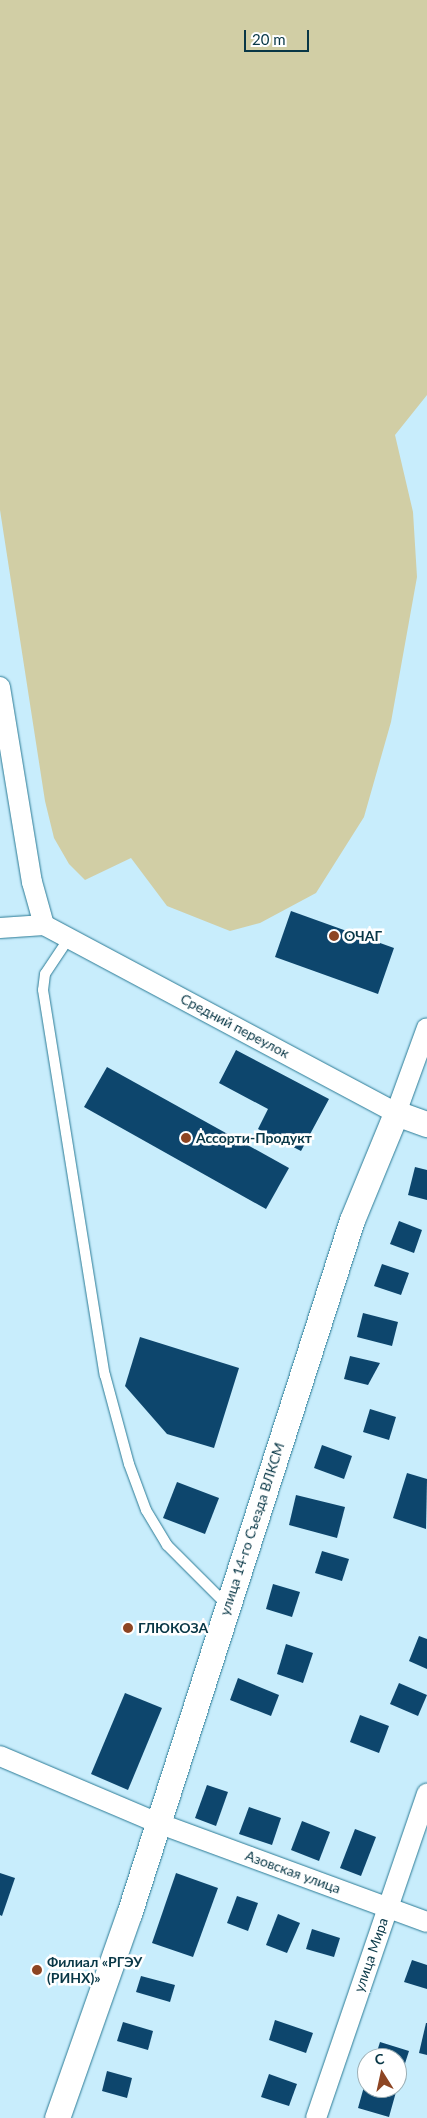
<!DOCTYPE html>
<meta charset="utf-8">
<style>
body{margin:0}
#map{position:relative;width:427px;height:2118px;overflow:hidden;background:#c8edfc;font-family:Lato,sans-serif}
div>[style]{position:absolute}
.green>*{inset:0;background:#d1cea5}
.building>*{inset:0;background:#0d466d}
.roads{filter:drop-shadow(0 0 1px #2a7a95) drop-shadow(0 0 1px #2a7a95)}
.service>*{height:10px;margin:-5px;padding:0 5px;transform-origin:5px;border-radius:5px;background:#fff}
.minor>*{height:20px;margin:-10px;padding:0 10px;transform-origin:10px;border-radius:10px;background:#fff}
.tertiary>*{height:25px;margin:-12.5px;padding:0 12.5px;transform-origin:12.5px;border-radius:12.5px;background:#fff}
.dots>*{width:14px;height:14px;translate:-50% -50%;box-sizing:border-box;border:2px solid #fff;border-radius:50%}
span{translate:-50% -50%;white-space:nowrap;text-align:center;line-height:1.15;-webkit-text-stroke:5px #fff;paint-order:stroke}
.poi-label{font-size:14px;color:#083746;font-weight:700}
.left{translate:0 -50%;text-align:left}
.street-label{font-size:14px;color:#083746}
.north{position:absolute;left:357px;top:2048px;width:50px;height:50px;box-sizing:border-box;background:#fff;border:1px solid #9cafb5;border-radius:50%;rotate:350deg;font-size:14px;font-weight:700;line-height:20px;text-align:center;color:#083746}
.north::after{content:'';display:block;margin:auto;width:18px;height:22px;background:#8d4523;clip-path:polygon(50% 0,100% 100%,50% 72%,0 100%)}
.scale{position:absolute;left:244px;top:30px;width:65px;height:22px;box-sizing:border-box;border:2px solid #083746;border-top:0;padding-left:6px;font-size:15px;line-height:18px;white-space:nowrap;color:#083746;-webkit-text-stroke:4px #fff;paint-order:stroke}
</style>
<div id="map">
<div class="green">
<div style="clip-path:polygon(0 0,427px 0,427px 395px,395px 435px,413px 512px,417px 577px,391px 722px,364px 817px,316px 893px,260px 923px,230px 931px,167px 906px,131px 858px,85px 880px,69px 864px,54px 838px,45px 801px,0 510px)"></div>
</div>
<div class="building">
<div style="clip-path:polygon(291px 911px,394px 948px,378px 994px,275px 957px)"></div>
<div style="clip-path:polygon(236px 1050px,329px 1099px,301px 1151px,258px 1129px,268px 1109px,219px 1083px)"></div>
<div style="clip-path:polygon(107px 1067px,289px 1168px,266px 1209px,84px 1107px)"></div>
<div style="clip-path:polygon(415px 1167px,427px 1170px,427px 1200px,408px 1195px)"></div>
<div style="clip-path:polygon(399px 1221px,422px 1230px,414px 1253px,390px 1244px)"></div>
<div style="clip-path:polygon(382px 1264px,409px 1273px,401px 1295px,374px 1286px)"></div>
<div style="clip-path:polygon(363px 1313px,398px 1322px,392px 1346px,357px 1337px)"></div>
<div style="clip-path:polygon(140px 1337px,239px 1368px,214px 1448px,167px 1434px,125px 1386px)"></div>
<div style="clip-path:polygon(350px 1356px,380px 1363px,368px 1385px,344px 1379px)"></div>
<div style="clip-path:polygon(370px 1409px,396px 1417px,389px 1440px,363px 1432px)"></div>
<div style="clip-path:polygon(322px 1445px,352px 1456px,344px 1479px,314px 1468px)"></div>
<div style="clip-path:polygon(407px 1473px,427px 1479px,426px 1529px,393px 1518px)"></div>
<div style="clip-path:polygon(177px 1482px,219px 1498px,205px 1534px,163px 1518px)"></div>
<div style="clip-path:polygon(296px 1495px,345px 1507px,337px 1538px,289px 1525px)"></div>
<div style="clip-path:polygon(322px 1551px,349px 1559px,342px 1581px,315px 1573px)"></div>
<div style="clip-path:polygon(273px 1584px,300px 1592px,292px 1617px,266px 1609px)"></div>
<div style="clip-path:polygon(419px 1636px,427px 1639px,427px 1669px,409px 1661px)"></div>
<div style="clip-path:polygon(286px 1644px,313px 1653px,303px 1683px,277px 1674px)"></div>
<div style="clip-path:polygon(238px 1678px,279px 1695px,271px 1716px,230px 1700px)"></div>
<div style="clip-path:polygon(399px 1683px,427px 1695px,418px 1716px,390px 1704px)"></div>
<div style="clip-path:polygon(125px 1693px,162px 1708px,128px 1790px,91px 1774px)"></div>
<div style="clip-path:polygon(360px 1715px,389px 1726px,379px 1753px,350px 1742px)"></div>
<div style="clip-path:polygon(207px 1785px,228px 1792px,216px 1826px,195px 1818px)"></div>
<div style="clip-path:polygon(249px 1807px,281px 1818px,272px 1845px,239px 1834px)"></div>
<div style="clip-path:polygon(302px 1821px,330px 1832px,319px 1861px,291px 1850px)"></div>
<div style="clip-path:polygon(355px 1829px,376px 1837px,361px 1876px,340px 1868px)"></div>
<div style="clip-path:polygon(0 1873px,15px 1878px,2px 1916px,0 1915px)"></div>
<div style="clip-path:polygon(176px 1873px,218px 1888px,193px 1957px,152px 1943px)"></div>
<div style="clip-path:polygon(237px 1896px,258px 1903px,248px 1931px,227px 1923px)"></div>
<div style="clip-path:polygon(278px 1914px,300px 1923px,287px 1953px,266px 1945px)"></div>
<div style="clip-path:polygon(312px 1929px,340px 1938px,334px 1957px,306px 1949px)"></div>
<div style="clip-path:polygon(412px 1960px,427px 1965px,427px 1989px,404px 1982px)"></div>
<div style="clip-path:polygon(141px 1976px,175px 1985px,170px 2002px,136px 1992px)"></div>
<div style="clip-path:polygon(275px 2020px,313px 2033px,306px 2053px,269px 2040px)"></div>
<div style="clip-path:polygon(123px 2022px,153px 2031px,148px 2050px,117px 2041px)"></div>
<div style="clip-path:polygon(426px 2023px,427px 2023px,427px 2055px,419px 2053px)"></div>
<div style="clip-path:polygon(380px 2042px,409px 2051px,401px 2076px,397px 2075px,397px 2058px,375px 2058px)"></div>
<div style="clip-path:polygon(107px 2071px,132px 2078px,127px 2098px,102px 2091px)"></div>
<div style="clip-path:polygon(269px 2074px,297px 2084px,289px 2106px,261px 2097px)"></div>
<div style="clip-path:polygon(365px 2083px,367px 2088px,396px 2092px,389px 2117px,358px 2108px)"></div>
</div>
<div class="roads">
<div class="service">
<div style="left:69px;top:938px;width:43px;rotate:123.7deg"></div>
<div style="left:45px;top:974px;width:16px;rotate:97deg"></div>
<div style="left:43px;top:990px;width:390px;rotate:80.9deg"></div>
<div style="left:105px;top:1375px;width:92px;rotate:74.9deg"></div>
<div style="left:129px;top:1464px;width:49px;rotate:69.7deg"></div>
<div style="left:146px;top:1510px;width:41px;rotate:59deg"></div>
<div style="left:167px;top:1545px;width:85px;rotate:45deg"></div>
</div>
<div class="minor">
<div style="left:0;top:687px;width:198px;rotate:80.7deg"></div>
<div style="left:32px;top:882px;width:45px;rotate:74.4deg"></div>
<div style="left:0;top:928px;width:44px;rotate:-3.9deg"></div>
<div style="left:44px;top:925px;width:399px;rotate:28.1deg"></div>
<div style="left:396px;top:1113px;width:90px;rotate:-70deg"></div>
<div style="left:0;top:1756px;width:172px;rotate:23deg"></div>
<div style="left:158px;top:1823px;width:287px;rotate:20.2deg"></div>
<div style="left:316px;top:2118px;width:343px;rotate:-71.1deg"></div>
</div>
<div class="tertiary">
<div style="left:57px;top:2118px;width:216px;rotate:-70.6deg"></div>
<div style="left:129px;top:1914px;width:729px;rotate:-72.19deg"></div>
<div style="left:352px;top:1220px;width:116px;rotate:-67.6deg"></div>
<div style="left:396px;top:1113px;width:33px;rotate:20deg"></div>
</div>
</div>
<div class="dots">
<div style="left:334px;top:936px;background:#8d4523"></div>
<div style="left:186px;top:1138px;background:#8d4523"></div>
<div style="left:128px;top:1628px;background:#8d4523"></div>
<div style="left:37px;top:1970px;background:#8d4523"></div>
</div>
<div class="poi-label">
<span class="left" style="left:344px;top:936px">ОЧАГ</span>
<span class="left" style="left:196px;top:1138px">Ассорти-Продукт</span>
<span class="left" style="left:138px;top:1628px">ГЛЮКОЗА</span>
<span class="left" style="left:47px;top:1970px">Филиал «РГЭУ<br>(РИНХ)»</span>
</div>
<div class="street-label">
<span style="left:235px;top:1026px;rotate:28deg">Средний переулок</span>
<span style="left:252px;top:1529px;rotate:-72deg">улица 14-го Съезда ВЛКСМ</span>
<span style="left:293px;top:1872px;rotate:20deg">Азовская улица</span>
<span style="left:371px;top:1955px;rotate:-71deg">улица Мира</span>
</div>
<div class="north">С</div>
<div class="scale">20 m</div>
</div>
